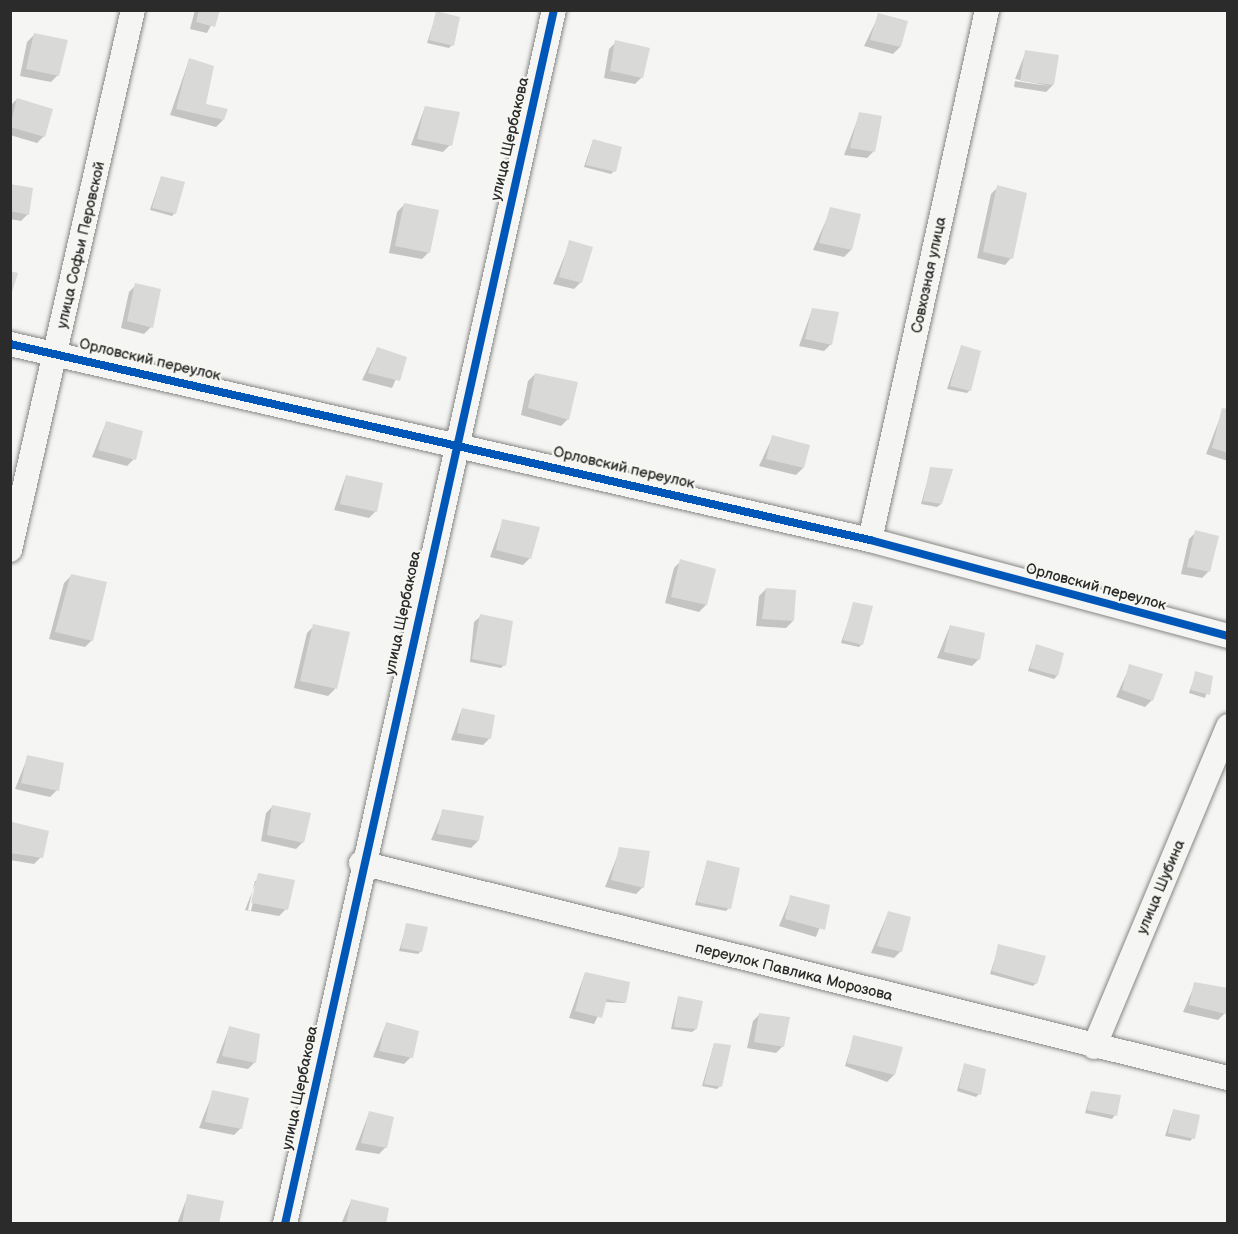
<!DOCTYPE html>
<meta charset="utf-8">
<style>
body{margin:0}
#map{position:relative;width:1238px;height:1234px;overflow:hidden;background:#f5f5f3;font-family:"Balsamiq Sans",sans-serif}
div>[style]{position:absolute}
.shadow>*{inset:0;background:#0003}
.building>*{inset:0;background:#d9d9d8}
.roads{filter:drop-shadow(0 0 2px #868685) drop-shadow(0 0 2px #868685)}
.street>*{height:24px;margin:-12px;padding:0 12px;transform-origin:12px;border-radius:12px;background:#f5f5f3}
.cycleway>*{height:8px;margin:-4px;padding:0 4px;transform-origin:4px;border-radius:4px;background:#0057b8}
span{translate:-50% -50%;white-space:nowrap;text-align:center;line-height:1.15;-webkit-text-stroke:4.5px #f6f6f2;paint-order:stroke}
.street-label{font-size:15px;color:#2b2b2b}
.frame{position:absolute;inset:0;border:12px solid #2b2b2b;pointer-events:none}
</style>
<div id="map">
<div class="shadow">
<div style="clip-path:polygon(195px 10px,219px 10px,207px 33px,190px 29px)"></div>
<div style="clip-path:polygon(437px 12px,452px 45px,449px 48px,427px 43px)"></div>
<div style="clip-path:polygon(879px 15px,900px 47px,893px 54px,864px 46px)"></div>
<div style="clip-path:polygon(34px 35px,58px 75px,51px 82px,20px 76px,27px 42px)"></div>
<div style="clip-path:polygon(616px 42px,642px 77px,635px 84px,604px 78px,609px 49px)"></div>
<div style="clip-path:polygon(1026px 51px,1053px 85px,1046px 92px,1014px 87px,1015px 81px,1049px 86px,1015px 79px)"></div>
<div style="clip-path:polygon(189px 60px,204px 105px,223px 120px,216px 127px,170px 115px)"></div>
<div style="clip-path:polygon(17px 99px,44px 136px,37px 143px,10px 135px,10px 106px)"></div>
<div style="clip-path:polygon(425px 107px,450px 145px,443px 152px,411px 145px)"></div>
<div style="clip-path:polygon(860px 113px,874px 151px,867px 158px,844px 155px)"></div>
<div style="clip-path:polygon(593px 140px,614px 171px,611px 174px,584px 167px)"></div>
<div style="clip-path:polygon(161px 177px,175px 213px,172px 216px,150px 210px)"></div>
<div style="clip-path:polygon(10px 186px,28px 214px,21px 221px,10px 219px)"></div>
<div style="clip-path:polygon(998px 187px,1011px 258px,1005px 265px,977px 258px,991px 194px)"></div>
<div style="clip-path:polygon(404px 205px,429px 252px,422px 259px,389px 253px,397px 212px)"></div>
<div style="clip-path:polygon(831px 209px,851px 250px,844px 257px,813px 250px)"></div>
<div style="clip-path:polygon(570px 242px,581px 282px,574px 289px,553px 284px)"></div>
<div style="clip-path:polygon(136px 285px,151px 327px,144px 334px,121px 328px,129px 292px)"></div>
<div style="clip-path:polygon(812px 310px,831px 344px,824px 351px,799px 346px)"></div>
<div style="clip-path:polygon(961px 347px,970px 390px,967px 393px,947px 389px)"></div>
<div style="clip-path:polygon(377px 349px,405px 358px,392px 388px,362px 380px)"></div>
<div style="clip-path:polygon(535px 374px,568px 419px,561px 426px,521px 415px,528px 381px)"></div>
<div style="clip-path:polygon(1223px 410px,1228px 411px,1228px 461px,1206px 454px)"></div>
<div style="clip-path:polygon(106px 423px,134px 459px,127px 466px,92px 457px)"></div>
<div style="clip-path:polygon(773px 436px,803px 468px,796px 475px,759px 466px)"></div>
<div style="clip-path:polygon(931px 468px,941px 504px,937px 507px,921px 504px)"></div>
<div style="clip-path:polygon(346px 476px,376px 511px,369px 518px,334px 510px)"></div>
<div style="clip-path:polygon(503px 521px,530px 558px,523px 565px,490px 557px)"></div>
<div style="clip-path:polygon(1196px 532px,1209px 571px,1202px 578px,1181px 574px,1189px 539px)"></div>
<div style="clip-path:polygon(681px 561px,706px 605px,699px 612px,665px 603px,674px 568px)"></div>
<div style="clip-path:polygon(71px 576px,92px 640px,85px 647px,49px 639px,64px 583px)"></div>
<div style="clip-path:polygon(766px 589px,793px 621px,786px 628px,756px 626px,759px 596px)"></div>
<div style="clip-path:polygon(854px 604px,862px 644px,859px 647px,841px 643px)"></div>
<div style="clip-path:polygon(481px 616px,504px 665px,501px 668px,470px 662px,474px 622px)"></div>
<div style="clip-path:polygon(314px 626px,335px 689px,328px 696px,294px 688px,307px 633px)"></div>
<div style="clip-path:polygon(950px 626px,979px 659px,972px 666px,937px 658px)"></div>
<div style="clip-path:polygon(1036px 646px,1057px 676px,1054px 679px,1028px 671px)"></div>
<div style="clip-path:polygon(1130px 666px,1152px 700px,1145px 707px,1116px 697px)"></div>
<div style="clip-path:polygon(1196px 673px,1211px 677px,1205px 698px,1189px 693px)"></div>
<div style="clip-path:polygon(462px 709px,490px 738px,483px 745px,451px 740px)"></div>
<div style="clip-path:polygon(28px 756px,57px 790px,50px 797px,15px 789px)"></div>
<div style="clip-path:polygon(273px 806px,303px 842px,296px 849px,261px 841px,266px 813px)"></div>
<div style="clip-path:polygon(443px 811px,478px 841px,471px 848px,431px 840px)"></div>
<div style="clip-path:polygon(12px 824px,41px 857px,34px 864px,10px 860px)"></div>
<div style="clip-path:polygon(620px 849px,643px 887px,636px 894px,605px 887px)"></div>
<div style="clip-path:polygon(707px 862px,729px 908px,726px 911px,695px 905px)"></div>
<div style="clip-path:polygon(evenodd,259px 875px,286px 909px,279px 916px,245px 910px,259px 875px,255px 881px,258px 881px,251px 911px,248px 910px,255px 881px)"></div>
<div style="clip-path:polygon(791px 897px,828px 906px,816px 937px,779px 926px)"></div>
<div style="clip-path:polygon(888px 913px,901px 951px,894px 958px,871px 953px)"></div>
<div style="clip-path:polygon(407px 924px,421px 951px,418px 954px,399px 951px)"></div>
<div style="clip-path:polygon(999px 946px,1036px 983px,1033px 986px,990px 974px)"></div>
<div style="clip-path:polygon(585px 973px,628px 984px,624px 1003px,605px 1002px,594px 1024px,569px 1018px)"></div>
<div style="clip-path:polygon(1195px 984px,1228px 989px,1225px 1013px,1218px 1020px,1183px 1012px)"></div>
<div style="clip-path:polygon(678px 998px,696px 1029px,692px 1032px,671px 1029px)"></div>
<div style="clip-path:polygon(760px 1014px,783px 1046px,776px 1053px,747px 1048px,753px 1021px)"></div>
<div style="clip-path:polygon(386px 1024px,411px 1057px,404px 1064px,373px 1057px)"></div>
<div style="clip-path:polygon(229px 1028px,255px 1062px,248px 1069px,216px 1063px)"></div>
<div style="clip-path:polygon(854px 1037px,894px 1075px,887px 1082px,845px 1066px)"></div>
<div style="clip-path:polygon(714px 1044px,720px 1086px,717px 1089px,702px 1086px)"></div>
<div style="clip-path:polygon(964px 1065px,979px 1094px,976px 1097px,957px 1091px)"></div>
<div style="clip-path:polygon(213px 1092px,241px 1128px,234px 1135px,199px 1128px)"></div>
<div style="clip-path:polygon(1091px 1092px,1115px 1115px,1112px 1119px,1085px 1113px)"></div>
<div style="clip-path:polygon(1173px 1111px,1193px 1138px,1190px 1141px,1165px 1136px)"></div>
<div style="clip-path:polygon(369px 1113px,386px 1147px,379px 1154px,355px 1150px)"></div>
<div style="clip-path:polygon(188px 1195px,217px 1224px,177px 1224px)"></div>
<div style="clip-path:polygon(351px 1201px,384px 1224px,341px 1224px)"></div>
</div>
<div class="building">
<div style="clip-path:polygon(199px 10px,220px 10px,215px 27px,196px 22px)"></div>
<div style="clip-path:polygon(436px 11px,460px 17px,454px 46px,429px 40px)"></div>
<div style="clip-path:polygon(878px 13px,908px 21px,901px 47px,870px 40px)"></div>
<div style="clip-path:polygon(34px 33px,68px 40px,59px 76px,26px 69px)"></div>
<div style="clip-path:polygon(615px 40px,650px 48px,643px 78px,610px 71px)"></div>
<div style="clip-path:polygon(1025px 50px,1059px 55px,1054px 85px,1020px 81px)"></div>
<div style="clip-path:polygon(189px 58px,214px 66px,206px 104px,228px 109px,224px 120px,176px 109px)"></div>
<div style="clip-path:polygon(17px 98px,53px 109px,45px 137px,10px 127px)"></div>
<div style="clip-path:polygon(425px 106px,460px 112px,452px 146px,417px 139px)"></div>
<div style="clip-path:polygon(859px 112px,882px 116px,875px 152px,850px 148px)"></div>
<div style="clip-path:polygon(593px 139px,622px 147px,616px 172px,586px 165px)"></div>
<div style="clip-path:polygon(161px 176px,185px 182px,176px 214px,152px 208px)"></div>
<div style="clip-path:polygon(10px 184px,33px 188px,29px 215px,10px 211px)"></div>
<div style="clip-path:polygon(997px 185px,1027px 193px,1013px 259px,983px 252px)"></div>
<div style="clip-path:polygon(404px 203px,439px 210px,430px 253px,395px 246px)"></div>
<div style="clip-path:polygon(830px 207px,861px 214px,852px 250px,819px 243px)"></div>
<div style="clip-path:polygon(569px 240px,593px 247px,582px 283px,559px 277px)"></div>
<div style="clip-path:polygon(10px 271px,18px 273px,11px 295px,10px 295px)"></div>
<div style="clip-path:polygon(135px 283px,161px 289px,153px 328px,127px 321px)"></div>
<div style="clip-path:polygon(812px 308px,839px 312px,832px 345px,805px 339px)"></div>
<div style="clip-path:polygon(961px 345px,981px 351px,971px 391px,950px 386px)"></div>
<div style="clip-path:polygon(377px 347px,407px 357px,400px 381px,368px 373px)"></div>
<div style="clip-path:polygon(535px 373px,578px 382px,569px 420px,528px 408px)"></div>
<div style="clip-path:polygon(1222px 408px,1228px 409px,1228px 453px,1212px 448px)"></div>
<div style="clip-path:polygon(106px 421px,143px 431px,136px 460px,98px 450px)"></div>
<div style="clip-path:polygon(772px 435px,810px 445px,804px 468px,766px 459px)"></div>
<div style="clip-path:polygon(930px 467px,953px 469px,942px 504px,923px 501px)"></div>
<div style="clip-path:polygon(346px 475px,383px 483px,377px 512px,340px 504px)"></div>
<div style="clip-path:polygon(502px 519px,540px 527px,531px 559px,496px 550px)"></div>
<div style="clip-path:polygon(1195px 530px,1219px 536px,1210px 572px,1187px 567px)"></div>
<div style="clip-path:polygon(680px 559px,716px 569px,707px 605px,671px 597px)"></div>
<div style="clip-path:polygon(71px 574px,107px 582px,93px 641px,55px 632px)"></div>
<div style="clip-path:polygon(766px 588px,796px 590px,794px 621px,762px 619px)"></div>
<div style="clip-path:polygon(853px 602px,873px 606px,863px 645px,843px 640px)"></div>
<div style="clip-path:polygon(480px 614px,513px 621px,506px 666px,472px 659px)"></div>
<div style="clip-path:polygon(313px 624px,350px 632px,337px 689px,300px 681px)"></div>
<div style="clip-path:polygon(950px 625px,985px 633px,980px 660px,944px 652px)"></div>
<div style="clip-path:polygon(1036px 644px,1064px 653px,1058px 676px,1030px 668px)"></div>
<div style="clip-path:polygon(1129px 664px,1163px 674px,1153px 701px,1122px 690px)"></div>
<div style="clip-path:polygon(1195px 671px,1213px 676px,1210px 695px,1191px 690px)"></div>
<div style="clip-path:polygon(462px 708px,495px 715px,491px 739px,457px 733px)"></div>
<div style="clip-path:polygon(27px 755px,64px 763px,59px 791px,21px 783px)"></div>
<div style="clip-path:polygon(272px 805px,311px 813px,304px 843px,267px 835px)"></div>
<div style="clip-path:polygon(442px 809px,484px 816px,479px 841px,437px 834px)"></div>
<div style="clip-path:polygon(12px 822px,49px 831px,43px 858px,10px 853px)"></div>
<div style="clip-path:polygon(619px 847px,650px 851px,644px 888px,611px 880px)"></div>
<div style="clip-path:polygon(707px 860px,740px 868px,731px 909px,697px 902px)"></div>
<div style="clip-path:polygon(258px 873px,295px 880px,288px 910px,251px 903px)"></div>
<div style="clip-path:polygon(790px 895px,830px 905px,825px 930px,785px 919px)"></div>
<div style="clip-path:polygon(888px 911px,911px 917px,902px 952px,877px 946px)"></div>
<div style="clip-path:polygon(406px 923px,428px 927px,422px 952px,401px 948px)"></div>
<div style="clip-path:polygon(998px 944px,1046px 956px,1037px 984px,992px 971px)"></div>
<div style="clip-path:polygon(585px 972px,630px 982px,626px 1003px,607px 999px,602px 1018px,575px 1011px)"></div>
<div style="clip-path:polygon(1194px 982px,1228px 988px,1226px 1014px,1189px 1005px)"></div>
<div style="clip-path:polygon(678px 996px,703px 1001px,697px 1029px,674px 1027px)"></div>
<div style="clip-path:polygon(759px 1013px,790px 1017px,784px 1047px,754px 1042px)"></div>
<div style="clip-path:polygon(386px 1022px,419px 1031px,413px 1058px,379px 1051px)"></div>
<div style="clip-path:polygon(229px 1026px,260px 1034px,256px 1063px,222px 1056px)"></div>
<div style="clip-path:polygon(853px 1035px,903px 1047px,895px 1075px,847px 1063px)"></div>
<div style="clip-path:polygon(714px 1043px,731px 1045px,722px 1087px,704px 1084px)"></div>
<div style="clip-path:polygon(964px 1063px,986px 1069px,981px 1095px,959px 1088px)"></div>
<div style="clip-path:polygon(212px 1090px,249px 1098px,242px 1129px,205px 1122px)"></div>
<div style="clip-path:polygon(1091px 1091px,1121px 1095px,1117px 1116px,1087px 1110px)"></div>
<div style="clip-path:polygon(1173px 1109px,1200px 1115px,1195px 1139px,1168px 1133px)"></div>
<div style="clip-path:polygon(369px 1111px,394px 1117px,387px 1148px,361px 1143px)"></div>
<div style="clip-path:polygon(187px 1194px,224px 1201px,219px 1224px,182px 1224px)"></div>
<div style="clip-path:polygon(351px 1199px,389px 1208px,386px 1224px,346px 1224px)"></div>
</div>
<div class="roads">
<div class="street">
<div style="left:10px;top:344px;width:882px;rotate:12.84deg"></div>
<div style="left:870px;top:540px;width:371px;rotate:15deg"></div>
<div style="left:870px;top:540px;width:543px;rotate:-77.55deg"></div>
<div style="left:10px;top:550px;width:554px;rotate:-77.17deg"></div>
<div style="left:361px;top:863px;width:893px;rotate:13.93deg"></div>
<div style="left:1094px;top:1047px;width:348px;rotate:-67.3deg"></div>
<div style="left:285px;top:1224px;width:1243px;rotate:-77.51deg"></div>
</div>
</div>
<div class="cycleway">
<div style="left:10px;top:344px;width:882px;rotate:12.84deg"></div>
<div style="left:870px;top:540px;width:371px;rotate:15deg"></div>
<div style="left:285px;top:1224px;width:1243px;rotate:-77.51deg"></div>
</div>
<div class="street-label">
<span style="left:510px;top:139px;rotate:-77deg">улица Щербакова</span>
<span style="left:81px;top:245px;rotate:-77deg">улица Софьи Перовской</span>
<span style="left:929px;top:275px;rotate:-78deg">Совхозная улица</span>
<span style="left:150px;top:360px;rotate:13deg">Орловский переулок</span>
<span style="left:624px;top:468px;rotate:13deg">Орловский переулок</span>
<span style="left:1096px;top:587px;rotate:15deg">Орловский переулок</span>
<span style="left:403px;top:613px;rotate:-78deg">улица Щербакова</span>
<span style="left:1161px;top:887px;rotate:-67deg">улица Шубина</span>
<span style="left:794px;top:972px;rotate:14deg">переулок Павлика Морозова</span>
<span style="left:300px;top:1088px;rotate:-78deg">улица Щербакова</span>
</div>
<div class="frame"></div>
</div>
